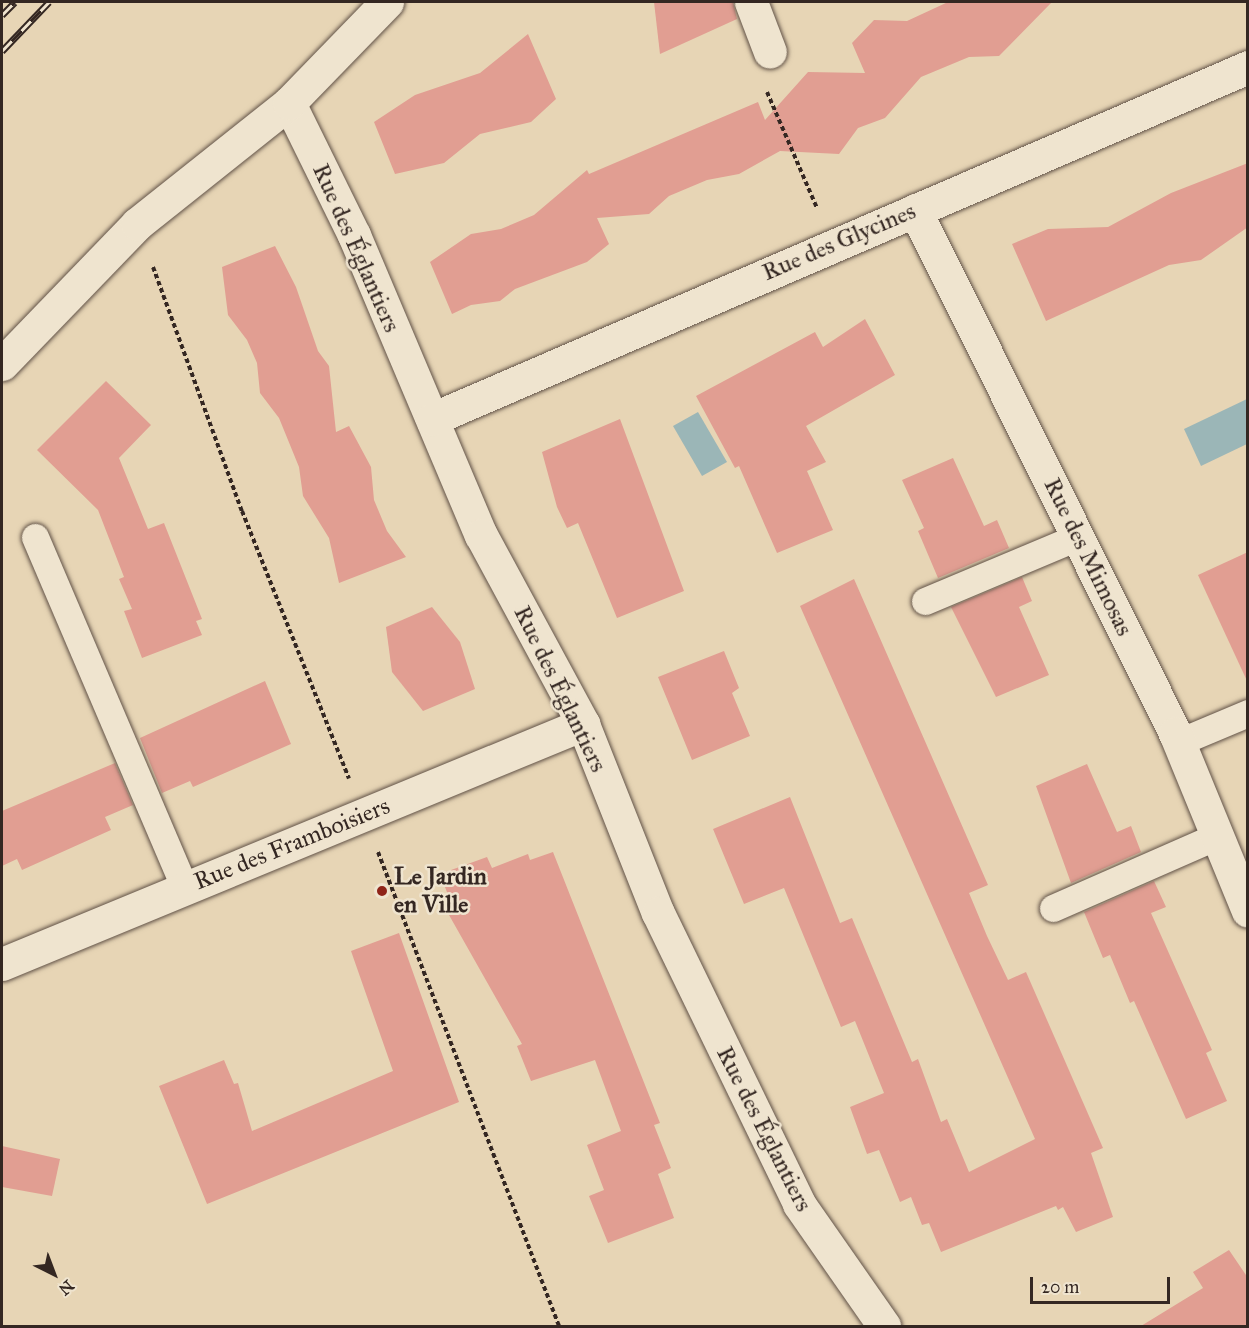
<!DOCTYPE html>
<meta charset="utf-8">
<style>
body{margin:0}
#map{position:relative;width:1249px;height:1328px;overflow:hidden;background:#e7d5b5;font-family:"IM FELL Great Primer",serif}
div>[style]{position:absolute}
.water>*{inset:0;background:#9bb6b7}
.building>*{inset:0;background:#e19e92}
.path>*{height:4px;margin-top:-2px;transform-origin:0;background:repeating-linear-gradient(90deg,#342722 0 4.5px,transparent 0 7.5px)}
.roads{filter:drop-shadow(0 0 2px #615247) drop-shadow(0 0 2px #615247)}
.service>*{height:27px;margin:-13.5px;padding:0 13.5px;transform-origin:13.5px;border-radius:13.5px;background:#efe4cf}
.minor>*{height:33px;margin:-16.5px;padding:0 16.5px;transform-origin:16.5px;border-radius:16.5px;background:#efe4cf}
.rail>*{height:7px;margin-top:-3.5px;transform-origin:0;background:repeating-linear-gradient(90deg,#efe4cf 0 14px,#342722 0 28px);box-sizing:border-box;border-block:2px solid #342722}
.dots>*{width:16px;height:16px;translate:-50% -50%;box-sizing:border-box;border:3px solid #efe4cf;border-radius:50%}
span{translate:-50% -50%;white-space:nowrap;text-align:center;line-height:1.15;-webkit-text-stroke:5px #efe4cf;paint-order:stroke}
.street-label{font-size:24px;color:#342722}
.poi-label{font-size:24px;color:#342722;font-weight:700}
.left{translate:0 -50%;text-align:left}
.frame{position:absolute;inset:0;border:3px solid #342722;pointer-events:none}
.north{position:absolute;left:24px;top:1244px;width:60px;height:60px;-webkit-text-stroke:4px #efe4cf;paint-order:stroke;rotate:138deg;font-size:16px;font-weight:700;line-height:24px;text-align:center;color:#342722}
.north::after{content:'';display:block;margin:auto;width:21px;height:27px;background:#342722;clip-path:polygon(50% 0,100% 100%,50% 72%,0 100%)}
.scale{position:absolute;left:1030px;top:1277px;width:140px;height:27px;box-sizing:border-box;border:3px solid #342722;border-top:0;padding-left:8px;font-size:18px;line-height:21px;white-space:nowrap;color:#342722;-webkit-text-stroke:4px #efe4cf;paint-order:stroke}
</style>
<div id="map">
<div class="water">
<div style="clip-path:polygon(1247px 399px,1247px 444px,1201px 466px,1184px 429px)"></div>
<div style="clip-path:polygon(698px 412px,727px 462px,702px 476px,673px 426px)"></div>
</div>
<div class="building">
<div style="clip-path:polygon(654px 2px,733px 2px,737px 19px,660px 54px)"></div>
<div style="clip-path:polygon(948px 2px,1052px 2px,999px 56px,969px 57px,921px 77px,885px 118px,858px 128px,839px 154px,780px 151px,739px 174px,707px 180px,669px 196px,649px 214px,597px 218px,609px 244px,587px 262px,515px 289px,500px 301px,471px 305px,452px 314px,430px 262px,471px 234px,501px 229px,534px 215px,587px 170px,589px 174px,758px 102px,765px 120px,808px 72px,865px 73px,852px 43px,874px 20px,907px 21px)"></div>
<div style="clip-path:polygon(528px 34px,556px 99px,531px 122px,480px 134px,444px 163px,395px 174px,374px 122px,415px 95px,480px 73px)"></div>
<div style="clip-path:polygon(1248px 163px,1248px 227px,1201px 260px,1169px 265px,1046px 321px,1012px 244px,1048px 229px,1108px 227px,1171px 193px)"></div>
<div style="clip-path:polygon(275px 246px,296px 287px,318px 351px,329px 366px,336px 432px,349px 426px,371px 467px,374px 500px,387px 531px,406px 557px,339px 583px,329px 538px,303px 496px,299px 467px,279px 418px,260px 393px,257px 363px,247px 340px,228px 315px,222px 267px)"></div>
<div style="clip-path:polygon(865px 319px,895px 375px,806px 426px,826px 462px,807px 471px,833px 530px,777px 553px,739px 466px,735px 468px,696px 396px,815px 332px,823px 347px)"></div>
<div style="clip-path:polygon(106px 381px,151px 425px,119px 458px,148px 529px,164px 523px,202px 619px,196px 621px,202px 635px,142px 658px,124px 611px,132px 609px,119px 579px,124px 577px,98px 510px,37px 450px)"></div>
<div style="clip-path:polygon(620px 419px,684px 591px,617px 618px,578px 523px,567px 528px,557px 507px,542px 452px)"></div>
<div style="clip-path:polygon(953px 458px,984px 526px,997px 520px,1009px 548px,938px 578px,918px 531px,924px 528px,902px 480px)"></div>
<div style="clip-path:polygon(1248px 552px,1248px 683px,1198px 575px)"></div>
<div style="clip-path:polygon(1022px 577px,1032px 601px,1019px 607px,1049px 675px,996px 697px,951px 607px)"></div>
<div style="clip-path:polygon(854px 579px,988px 885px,969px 893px,987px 936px,1008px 980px,1026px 972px,1103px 1148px,1091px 1153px,1113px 1217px,1076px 1232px,1063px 1207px,1058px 1210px,1056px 1206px,941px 1252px,929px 1223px,922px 1225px,911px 1197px,900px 1202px,879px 1150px,867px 1154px,850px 1107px,884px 1093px,855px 1021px,841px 1027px,784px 888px,744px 904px,713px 829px,790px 797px,840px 923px,852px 918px,912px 1062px,918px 1059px,941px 1122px,947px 1119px,969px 1172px,1035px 1139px,800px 606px)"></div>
<div style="clip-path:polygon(432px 607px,460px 642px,475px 689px,423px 711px,392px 672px,386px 627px)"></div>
<div style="clip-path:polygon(724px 651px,739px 688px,732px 693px,750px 736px,692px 760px,658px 677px)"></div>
<div style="clip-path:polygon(265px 681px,291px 744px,193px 787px,190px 781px,162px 793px,140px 738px)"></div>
<div style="clip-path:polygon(115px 763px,133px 805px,105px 817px,111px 830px,22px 870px,17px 859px,2px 866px,2px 811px)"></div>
<div style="clip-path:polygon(1087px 764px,1117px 832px,1131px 826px,1141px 852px,1071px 883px,1036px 786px)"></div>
<div style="clip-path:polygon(553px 852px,660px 1123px,654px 1125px,671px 1168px,658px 1174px,674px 1218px,608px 1243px,589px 1196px,604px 1190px,587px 1145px,621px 1131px,595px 1060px,531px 1081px,517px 1046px,522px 1044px,449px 915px,455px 913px,440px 874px,487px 857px,492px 868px,528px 854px,530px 860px)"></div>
<div style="clip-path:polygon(1154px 881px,1166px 907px,1151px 913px,1212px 1050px,1206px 1053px,1227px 1101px,1186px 1119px,1134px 1001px,1130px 1003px,1110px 955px,1103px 958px,1084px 912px)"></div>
<div style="clip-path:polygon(399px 933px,459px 1102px,207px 1204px,159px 1086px,224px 1060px,234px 1084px,238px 1083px,252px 1131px,393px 1071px,351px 951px)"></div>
<div style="clip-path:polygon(2px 1146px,60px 1159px,52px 1196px,2px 1187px)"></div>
<div style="clip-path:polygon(1229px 1250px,1248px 1278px,1248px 1326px,1141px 1326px,1203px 1288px,1193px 1272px)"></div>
</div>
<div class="path">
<div style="left:767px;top:92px;width:126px;rotate:66.7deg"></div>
<div style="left:153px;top:267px;width:260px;rotate:70deg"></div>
<div style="left:242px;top:511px;width:288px;rotate:68.2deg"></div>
<div style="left:378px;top:852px;width:507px;rotate:69.1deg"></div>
</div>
<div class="roads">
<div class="service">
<div style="left:35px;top:537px;width:382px;rotate:66.9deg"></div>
<div style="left:925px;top:601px;width:165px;rotate:-22.8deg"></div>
<div style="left:1179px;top:742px;width:75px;rotate:-22.8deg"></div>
<div style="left:1053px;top:908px;width:179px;rotate:-23.7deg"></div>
</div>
<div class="minor">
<div style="left:751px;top:2px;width:53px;rotate:69.2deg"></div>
<div style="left:289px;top:103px;width:147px;rotate:63.8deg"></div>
<div style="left:354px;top:235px;width:326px;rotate:67.1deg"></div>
<div style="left:481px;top:535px;width:215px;rotate:61.6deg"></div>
<div style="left:583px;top:724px;width:203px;rotate:68.4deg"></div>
<div style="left:658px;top:913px;width:323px;rotate:64.1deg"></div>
<div style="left:799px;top:1204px;width:149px;rotate:55.1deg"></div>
<div style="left:915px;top:210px;width:584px;rotate:63.57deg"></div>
<div style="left:1175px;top:733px;width:192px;rotate:67.7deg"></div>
<div style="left:2px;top:364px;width:194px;rotate:-46deg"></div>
<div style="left:137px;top:224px;width:194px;rotate:-38.5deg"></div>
<div style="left:289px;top:103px;width:141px;rotate:-45.9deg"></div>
<div style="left:432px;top:419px;width:889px;rotate:-23.33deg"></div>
<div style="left:2px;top:964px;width:629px;rotate:-22.44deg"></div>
</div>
</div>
<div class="rail">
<div style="left:2px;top:15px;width:18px;rotate:-45deg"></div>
<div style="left:2px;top:51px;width:68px;rotate:-46.2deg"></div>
</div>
<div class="dots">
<div style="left:382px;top:891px;background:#8f2418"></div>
</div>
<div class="street-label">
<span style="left:839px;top:242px;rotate:-23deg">Rue des Glycines</span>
<span style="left:356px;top:248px;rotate:66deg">Rue des Églantiers</span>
<span style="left:1088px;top:557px;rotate:64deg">Rue des Mimosas</span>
<span style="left:560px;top:689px;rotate:64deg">Rue des Églantiers</span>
<span style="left:292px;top:844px;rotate:-22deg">Rue des Framboisiers</span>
<span style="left:764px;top:1129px;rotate:63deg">Rue des Églantiers</span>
</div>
<div class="poi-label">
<span class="left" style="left:394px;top:891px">Le Jardin<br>en Ville</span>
</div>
<div class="frame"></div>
<div class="north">N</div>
<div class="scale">20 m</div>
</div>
